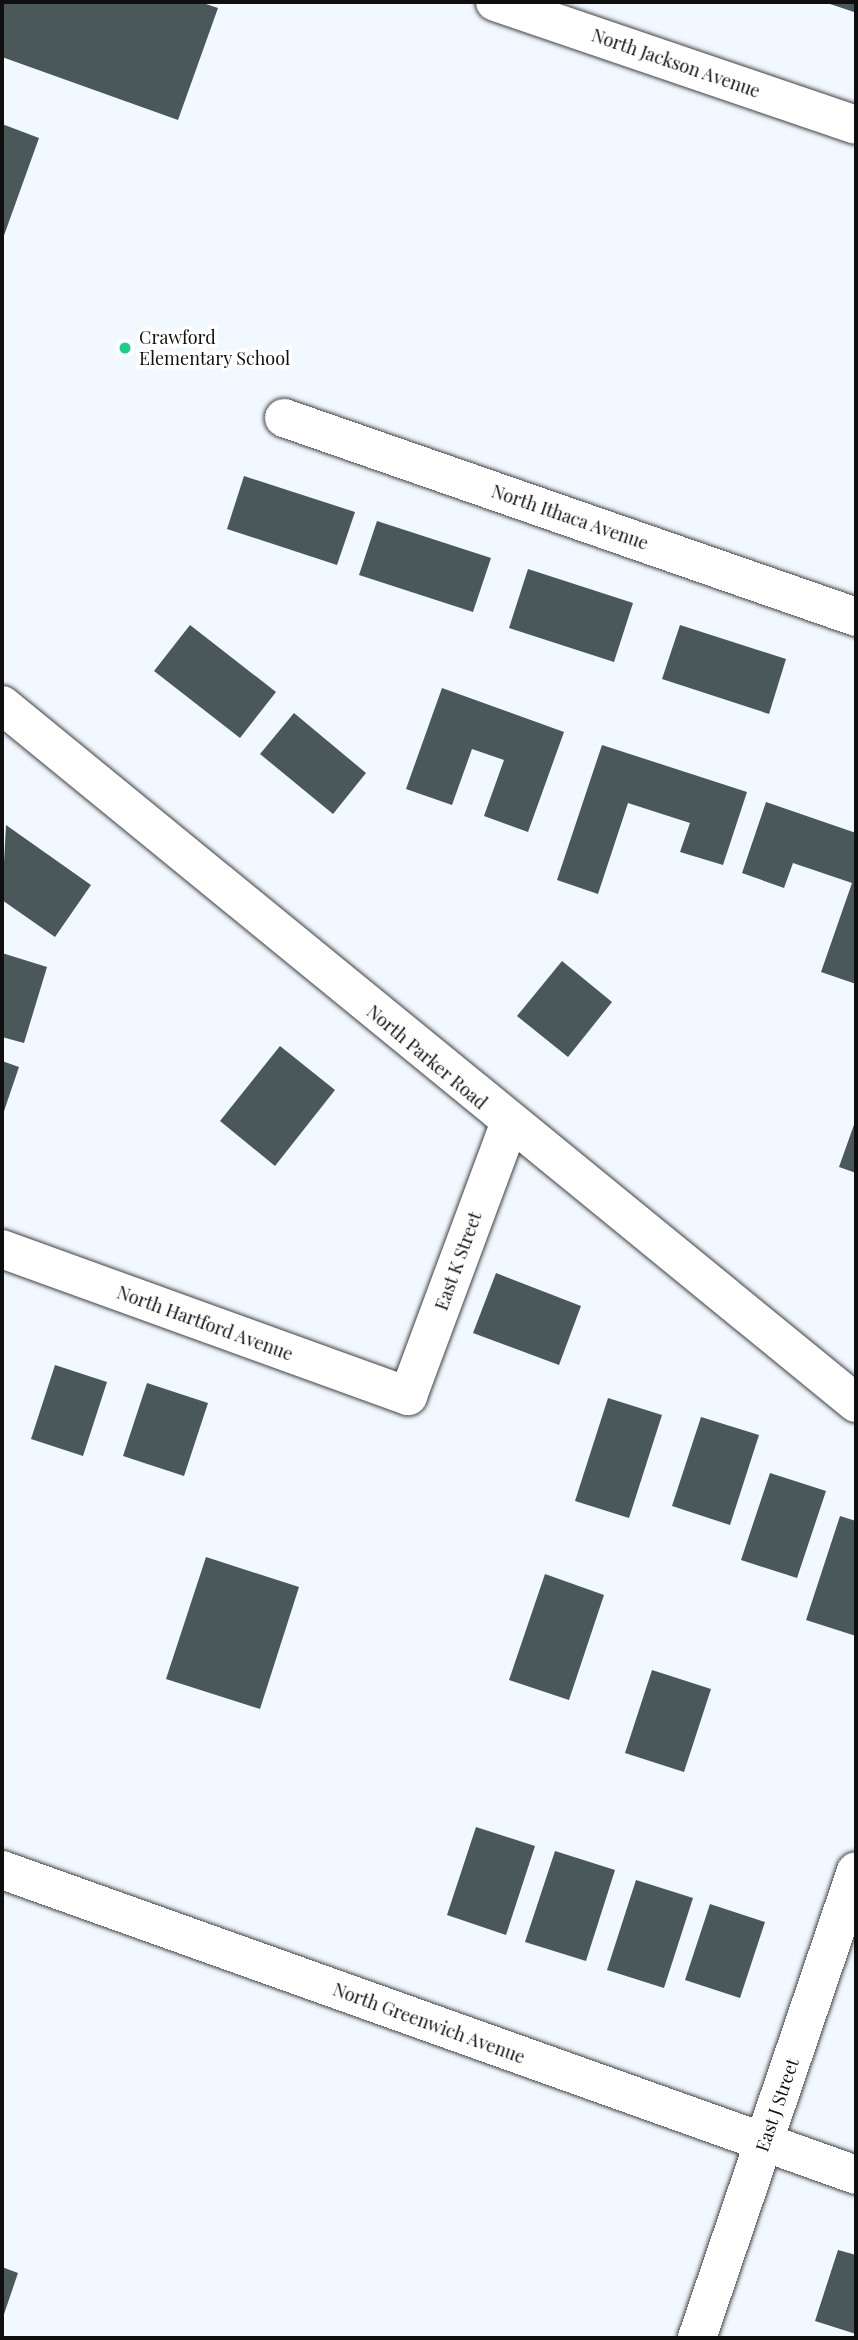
<!DOCTYPE html>
<style>
body{margin:0}
#map{position:relative;width:858px;height:2340px;overflow:hidden;background:#f1f8ff;font-family:"Playfair Display",serif}
div>[style]{position:absolute}
.building>*{inset:0;background:#4a5859}
.roads{filter:drop-shadow(0 0 2px #424242) drop-shadow(0 0 2px #424242)}
.minor>*{height:38px;margin:-19px;padding:0 19px;transform-origin:19px;border-radius:19px;background:#fff}
.tertiary>*{height:38px;margin:-19px;padding:0 19px;transform-origin:19px;border-radius:19px;background:#fff}
.dots>*{width:19px;height:19px;translate:-50% -50%;box-sizing:border-box;border:4px solid #fff;border-radius:50%}
span{translate:-50% -50%;white-space:nowrap;text-align:center;line-height:1.15;-webkit-text-stroke:7px #fff;paint-order:stroke}
.street-label{font-size:18px;color:#0f0f0f}
.poi-label{font-size:18px;color:#0f0f0f}
.left{translate:0 -50%;text-align:left}
.frame{position:absolute;inset:0;border:4px solid #0f0f0f;pointer-events:none}
</style>
<div id="map">
<div class="building">
<div style="clip-path:polygon(2px 2px,200px 2px,218px 8px,178px 120px,2px 57px)"></div>
<div style="clip-path:polygon(824px 2px,856px 2px,856px 4px,854px 12px)"></div>
<div style="clip-path:polygon(2px 124px,39px 138px,2px 241px)"></div>
<div style="clip-path:polygon(244px 476px,355px 512px,337px 565px,227px 529px)"></div>
<div style="clip-path:polygon(377px 521px,491px 558px,473px 612px,359px 575px)"></div>
<div style="clip-path:polygon(528px 569px,633px 603px,614px 662px,509px 628px)"></div>
<div style="clip-path:polygon(190px 625px,276px 692px,240px 738px,154px 671px)"></div>
<div style="clip-path:polygon(680px 625px,786px 659px,769px 714px,662px 679px)"></div>
<div style="clip-path:polygon(442px 688px,564px 732px,528px 832px,484px 816px,504px 760px,472px 749px,452px 805px,406px 789px)"></div>
<div style="clip-path:polygon(294px 713px,366px 773px,333px 814px,260px 754px)"></div>
<div style="clip-path:polygon(602px 745px,747px 792px,723px 865px,680px 852px,690px 823px,628px 803px,598px 894px,557px 880px)"></div>
<div style="clip-path:polygon(766px 802px,856px 833px,856px 984px,821px 972px,852px 883px,793px 863px,784px 888px,742px 873px)"></div>
<div style="clip-path:polygon(6px 825px,91px 885px,55px 937px,2px 900px)"></div>
<div style="clip-path:polygon(2px 953px,47px 967px,24px 1043px,2px 1037px)"></div>
<div style="clip-path:polygon(562px 961px,612px 1002px,568px 1057px,517px 1016px)"></div>
<div style="clip-path:polygon(280px 1046px,335px 1090px,275px 1166px,220px 1121px)"></div>
<div style="clip-path:polygon(2px 1061px,19px 1067px,2px 1117px)"></div>
<div style="clip-path:polygon(856px 1119px,856px 1173px,839px 1167px)"></div>
<div style="clip-path:polygon(496px 1273px,581px 1306px,559px 1365px,473px 1333px)"></div>
<div style="clip-path:polygon(55px 1365px,107px 1382px,83px 1456px,31px 1439px)"></div>
<div style="clip-path:polygon(147px 1383px,208px 1403px,184px 1476px,123px 1456px)"></div>
<div style="clip-path:polygon(608px 1398px,662px 1415px,629px 1518px,575px 1501px)"></div>
<div style="clip-path:polygon(701px 1417px,759px 1435px,730px 1525px,672px 1506px)"></div>
<div style="clip-path:polygon(770px 1473px,826px 1491px,797px 1578px,741px 1560px)"></div>
<div style="clip-path:polygon(840px 1516px,856px 1521px,856px 1636px,806px 1620px)"></div>
<div style="clip-path:polygon(206px 1557px,299px 1587px,260px 1709px,166px 1679px)"></div>
<div style="clip-path:polygon(545px 1574px,604px 1595px,569px 1700px,509px 1680px)"></div>
<div style="clip-path:polygon(652px 1670px,711px 1689px,684px 1772px,625px 1753px)"></div>
<div style="clip-path:polygon(476px 1827px,535px 1846px,506px 1935px,447px 1915px)"></div>
<div style="clip-path:polygon(555px 1851px,615px 1870px,586px 1961px,525px 1942px)"></div>
<div style="clip-path:polygon(636px 1880px,693px 1898px,664px 1988px,607px 1970px)"></div>
<div style="clip-path:polygon(710px 1904px,765px 1922px,740px 1998px,685px 1980px)"></div>
<div style="clip-path:polygon(838px 2250px,856px 2255px,856px 2334px,815px 2321px)"></div>
<div style="clip-path:polygon(2px 2267px,18px 2273px,2px 2320px)"></div>
</div>
<div class="roads">
<div class="minor">
<div style="left:495px;top:2px;width:381px;rotate:18.8deg"></div>
<div style="left:284px;top:418px;width:606px;rotate:19.18deg"></div>
<div style="left:2px;top:1249px;width:432px;rotate:19.9deg"></div>
<div style="left:408px;top:1396px;width:289px;rotate:-69.6deg"></div>
<div style="left:2px;top:1870px;width:907px;rotate:19.65deg"></div>
<div style="left:697px;top:2338px;width:493px;rotate:-71.2deg"></div>
</div>
<div class="tertiary">
<div style="left:2px;top:705px;width:1103px;rotate:39.26deg"></div>
</div>
</div>
<div class="dots">
<div style="left:125px;top:348px;background:#18ce89"></div>
</div>
<div class="street-label">
<span style="left:676px;top:63px;rotate:19deg">North Jackson Avenue</span>
<span style="left:570px;top:517px;rotate:19deg">North Ithaca Avenue</span>
<span style="left:427px;top:1057px;rotate:40deg">North Parker Road</span>
<span style="left:458px;top:1261px;rotate:-70deg">East K Street</span>
<span style="left:205px;top:1323px;rotate:20deg">North Hartford Avenue</span>
<span style="left:429px;top:2023px;rotate:20deg">North Greenwich Avenue</span>
<span style="left:777px;top:2105px;rotate:-71deg">East J Street</span>
</div>
<div class="poi-label">
<span class="left" style="left:139px;top:348px">Crawford<br>Elementary School</span>
</div>
<div class="frame"></div>
</div>
